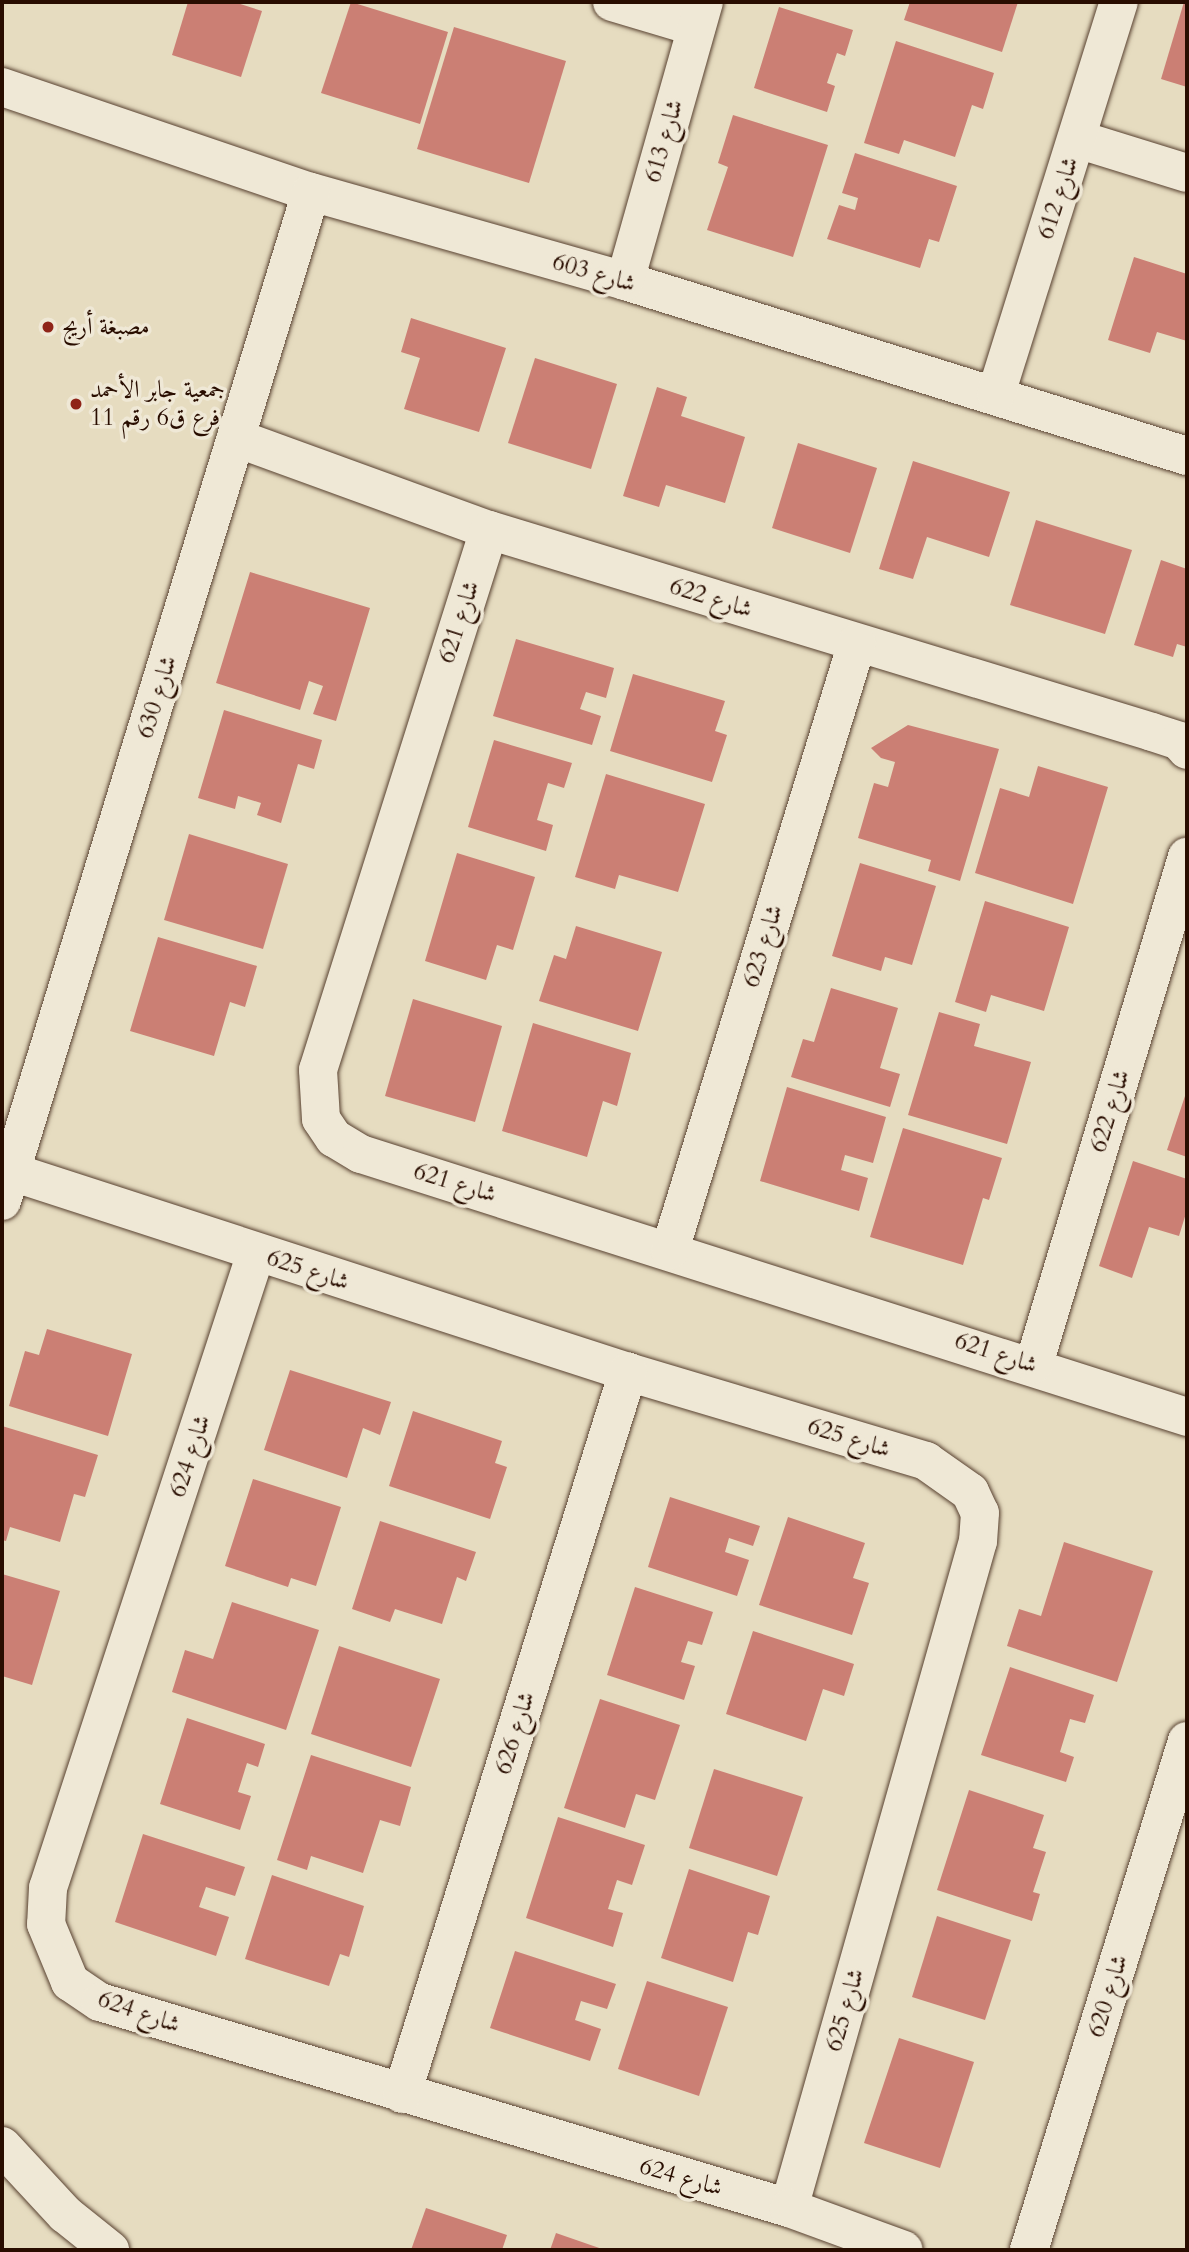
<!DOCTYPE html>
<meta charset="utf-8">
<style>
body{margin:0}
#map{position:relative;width:1189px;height:2252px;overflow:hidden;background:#e6dcc0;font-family:Cardo,Amiri,serif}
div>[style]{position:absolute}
.building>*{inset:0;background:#cb7f74}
.roads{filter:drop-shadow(0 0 2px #584130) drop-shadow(0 0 2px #584130)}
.minor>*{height:38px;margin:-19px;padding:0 19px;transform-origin:19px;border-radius:19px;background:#efe8d6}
.dots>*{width:19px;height:19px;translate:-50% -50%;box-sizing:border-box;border:4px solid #efe8d6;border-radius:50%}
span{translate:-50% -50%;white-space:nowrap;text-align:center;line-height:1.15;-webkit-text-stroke:7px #efe8d6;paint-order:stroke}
.street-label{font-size:24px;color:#290d00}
.poi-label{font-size:24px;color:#290d00}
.left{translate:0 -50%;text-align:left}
.frame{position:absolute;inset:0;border:4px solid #290d00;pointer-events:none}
</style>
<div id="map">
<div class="building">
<div style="clip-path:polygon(188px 2px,234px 2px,262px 11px,241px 77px,172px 55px)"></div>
<div style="clip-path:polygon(351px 2px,448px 32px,420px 124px,321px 93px)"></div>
<div style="clip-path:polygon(910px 2px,1018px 2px,1002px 52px,904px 20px)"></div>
<div style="clip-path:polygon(1184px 2px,1187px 2px,1187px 87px,1161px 79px)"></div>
<div style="clip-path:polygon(779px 7px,853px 30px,845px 56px,837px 53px,827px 83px,835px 86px,827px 112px,754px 88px)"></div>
<div style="clip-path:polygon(454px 27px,566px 61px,529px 183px,417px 149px)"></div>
<div style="clip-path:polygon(896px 41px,994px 73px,983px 109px,972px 105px,955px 157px,904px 140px,899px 154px,864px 143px)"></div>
<div style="clip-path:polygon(733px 115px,828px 145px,793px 257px,707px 230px,728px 167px,718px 163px)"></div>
<div style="clip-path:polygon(855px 153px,957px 186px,939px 242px,929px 239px,920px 268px,827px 239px,839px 205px,855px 210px,858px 198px,842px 193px)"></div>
<div style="clip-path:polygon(1134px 257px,1187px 274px,1187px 341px,1157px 332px,1150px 353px,1108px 340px)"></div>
<div style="clip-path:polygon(411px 318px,506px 348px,479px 432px,404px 409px,420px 358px,401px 352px)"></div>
<div style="clip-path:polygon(535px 358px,617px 384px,591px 469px,508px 443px)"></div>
<div style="clip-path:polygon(657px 387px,687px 397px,681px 416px,745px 437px,725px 503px,666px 485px,659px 507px,623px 496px)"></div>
<div style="clip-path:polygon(798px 443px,877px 468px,850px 553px,772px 528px)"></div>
<div style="clip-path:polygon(913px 461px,1010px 492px,989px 557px,927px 537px,913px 579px,879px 569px)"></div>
<div style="clip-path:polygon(1036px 520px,1132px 550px,1105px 634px,1010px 605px)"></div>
<div style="clip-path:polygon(1161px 560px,1187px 569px,1187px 647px,1177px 644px,1173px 657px,1134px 645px)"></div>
<div style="clip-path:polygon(250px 572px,370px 608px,336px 721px,313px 714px,323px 686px,309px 681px,300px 710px,216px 683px)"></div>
<div style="clip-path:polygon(516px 639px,614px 668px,606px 698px,586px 692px,580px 709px,601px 716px,592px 745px,493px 716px)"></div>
<div style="clip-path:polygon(633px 674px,725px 701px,715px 731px,727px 735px,712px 782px,610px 751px)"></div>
<div style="clip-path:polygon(224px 710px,322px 740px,314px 769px,298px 764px,281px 823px,257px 815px,261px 803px,238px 796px,235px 809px,198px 798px)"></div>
<div style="clip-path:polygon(908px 725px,999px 749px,960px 881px,928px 871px,931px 860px,858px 838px,874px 783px,888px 787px,895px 762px,881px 758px,871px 748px)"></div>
<div style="clip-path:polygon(494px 740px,572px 763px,564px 788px,548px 783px,537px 820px,553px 825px,546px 851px,468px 827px)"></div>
<div style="clip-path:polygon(1038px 766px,1108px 787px,1073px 904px,975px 873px,1000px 788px,1029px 797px)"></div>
<div style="clip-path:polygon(606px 774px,705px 804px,678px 892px,619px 875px,615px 889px,575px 877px)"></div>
<div style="clip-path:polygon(189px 834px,288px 864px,263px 949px,164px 920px)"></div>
<div style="clip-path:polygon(457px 853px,535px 877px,513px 950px,497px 945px,486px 980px,425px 961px)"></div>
<div style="clip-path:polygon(860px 863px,936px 886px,912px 965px,885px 957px,881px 971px,832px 956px)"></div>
<div style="clip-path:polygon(985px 901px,1069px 927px,1044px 1011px,991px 995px,986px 1012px,955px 1002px)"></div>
<div style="clip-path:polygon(576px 926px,662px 952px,638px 1031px,539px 1001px,554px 955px,566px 959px)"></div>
<div style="clip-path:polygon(158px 937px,257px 966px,245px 1007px,230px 1002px,214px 1056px,130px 1031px)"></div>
<div style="clip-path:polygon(831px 988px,898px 1008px,880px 1068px,900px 1074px,890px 1107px,791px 1077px,803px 1039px,814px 1042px)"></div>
<div style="clip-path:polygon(413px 999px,502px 1026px,475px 1122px,385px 1096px)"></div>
<div style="clip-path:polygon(939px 1012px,980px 1024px,974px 1046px,1031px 1062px,1007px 1144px,908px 1115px)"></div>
<div style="clip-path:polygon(533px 1023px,631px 1053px,617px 1106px,603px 1101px,587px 1157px,502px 1131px)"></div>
<div style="clip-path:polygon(787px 1087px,886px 1117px,873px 1163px,845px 1155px,841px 1170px,868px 1178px,859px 1211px,760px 1181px)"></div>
<div style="clip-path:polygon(1187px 1090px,1187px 1157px,1167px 1150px)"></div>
<div style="clip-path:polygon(903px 1128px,1002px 1158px,989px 1200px,983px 1198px,963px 1265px,870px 1237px)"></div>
<div style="clip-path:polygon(1133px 1161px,1187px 1179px,1187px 1210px,1179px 1236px,1149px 1227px,1132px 1278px,1099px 1266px)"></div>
<div style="clip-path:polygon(47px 1329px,132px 1354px,108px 1436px,9px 1406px,25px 1351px,39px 1355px)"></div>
<div style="clip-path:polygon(290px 1370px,391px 1402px,380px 1435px,363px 1428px,347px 1478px,264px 1450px)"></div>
<div style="clip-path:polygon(413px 1411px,502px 1441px,495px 1463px,507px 1467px,490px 1519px,389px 1486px)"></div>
<div style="clip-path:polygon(2px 1426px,98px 1455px,85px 1497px,74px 1494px,60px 1542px,10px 1527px,6px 1541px,2px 1540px)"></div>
<div style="clip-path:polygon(253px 1479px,341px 1507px,316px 1586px,291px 1578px,288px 1587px,225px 1566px)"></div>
<div style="clip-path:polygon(670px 1497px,760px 1526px,753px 1546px,729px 1538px,725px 1552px,749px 1560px,737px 1596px,648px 1567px)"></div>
<div style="clip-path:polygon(788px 1517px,865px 1543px,853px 1578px,869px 1583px,852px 1635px,759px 1605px)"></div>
<div style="clip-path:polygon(380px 1521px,476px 1552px,466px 1581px,457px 1577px,442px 1624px,395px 1609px,390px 1622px,352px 1609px)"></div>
<div style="clip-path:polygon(1064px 1542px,1153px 1571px,1117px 1682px,1007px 1646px,1019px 1609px,1041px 1616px)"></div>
<div style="clip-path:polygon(2px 1574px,60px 1591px,32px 1685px,2px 1676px)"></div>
<div style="clip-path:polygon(635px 1587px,713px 1612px,702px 1645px,688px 1641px,681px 1662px,695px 1666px,684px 1700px,607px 1675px)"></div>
<div style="clip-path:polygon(232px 1602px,319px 1630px,286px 1730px,172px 1692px,185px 1650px,213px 1659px)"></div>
<div style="clip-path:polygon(753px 1631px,854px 1664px,844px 1696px,823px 1689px,806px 1741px,726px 1714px)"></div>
<div style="clip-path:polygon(339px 1646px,440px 1679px,411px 1767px,311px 1734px)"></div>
<div style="clip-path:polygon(1010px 1667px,1094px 1695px,1085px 1723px,1070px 1719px,1060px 1752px,1074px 1757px,1066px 1782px,981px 1755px)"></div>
<div style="clip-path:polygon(600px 1699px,680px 1725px,655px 1800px,636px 1794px,625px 1828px,564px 1808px)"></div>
<div style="clip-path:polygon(187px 1718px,265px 1744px,258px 1767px,247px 1763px,238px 1792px,251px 1796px,240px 1830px,160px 1804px)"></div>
<div style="clip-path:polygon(311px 1755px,411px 1787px,400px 1826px,380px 1820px,363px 1873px,311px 1856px,307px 1870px,277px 1860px)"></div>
<div style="clip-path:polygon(714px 1769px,803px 1797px,777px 1876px,689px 1848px)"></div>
<div style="clip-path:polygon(969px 1790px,1044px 1815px,1033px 1848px,1046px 1852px,1033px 1892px,1040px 1894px,1032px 1921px,937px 1890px)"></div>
<div style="clip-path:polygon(558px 1817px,645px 1845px,632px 1885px,617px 1880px,608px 1909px,623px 1913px,613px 1947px,526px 1918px)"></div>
<div style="clip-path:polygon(143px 1834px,245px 1867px,235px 1896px,206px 1887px,199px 1907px,229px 1917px,216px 1956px,115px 1922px)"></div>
<div style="clip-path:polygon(689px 1869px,770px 1896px,758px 1935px,748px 1932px,733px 1982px,661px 1958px)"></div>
<div style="clip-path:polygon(272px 1875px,364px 1906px,349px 1957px,340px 1954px,329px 1986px,245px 1959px)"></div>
<div style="clip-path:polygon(937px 1916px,1011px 1940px,985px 2020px,912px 1997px)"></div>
<div style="clip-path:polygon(515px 1951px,616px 1984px,607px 2009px,581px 2001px,575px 2020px,601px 2029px,590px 2061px,490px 2028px)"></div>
<div style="clip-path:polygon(647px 1981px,728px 2007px,699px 2096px,618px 2069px)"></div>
<div style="clip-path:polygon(899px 2038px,974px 2062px,940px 2168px,864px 2143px)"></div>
<div style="clip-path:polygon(426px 2208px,507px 2235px,502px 2250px,411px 2250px)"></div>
<div style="clip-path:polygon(556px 2233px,605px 2250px,550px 2250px)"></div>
</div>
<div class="roads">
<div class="minor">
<div style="left:612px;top:2px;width:88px;rotate:16.6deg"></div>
<div style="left:2px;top:87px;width:326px;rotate:18.8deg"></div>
<div style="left:311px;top:192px;width:326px;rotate:15.8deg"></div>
<div style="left:625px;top:281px;width:589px;rotate:17.3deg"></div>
<div style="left:1077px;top:139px;width:115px;rotate:17.2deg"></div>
<div style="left:625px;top:281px;width:290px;rotate:-74.2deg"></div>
<div style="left:996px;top:394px;width:411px;rotate:-72.6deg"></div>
<div style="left:236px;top:438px;width:269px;rotate:20deg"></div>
<div style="left:489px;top:530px;width:693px;rotate:16.94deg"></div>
<div style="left:1152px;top:732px;width:28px;rotate:18deg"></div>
<div style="left:1179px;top:741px;width:12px;rotate:48deg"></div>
<div style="left:489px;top:530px;width:566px;rotate:107.57deg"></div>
<div style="left:318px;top:1070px;width:49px;rotate:86.5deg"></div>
<div style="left:321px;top:1119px;width:23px;rotate:56deg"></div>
<div style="left:334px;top:1138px;width:31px;rotate:31deg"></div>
<div style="left:361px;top:1154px;width:867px;rotate:17.66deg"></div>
<div style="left:12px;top:1172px;width:648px;rotate:17.99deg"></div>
<div style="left:628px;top:1372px;width:311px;rotate:16.6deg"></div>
<div style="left:926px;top:1461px;width:54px;rotate:35.2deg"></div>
<div style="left:970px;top:1492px;width:23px;rotate:65deg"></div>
<div style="left:980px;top:1513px;width:28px;rotate:94deg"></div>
<div style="left:978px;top:1541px;width:693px;rotate:105.82deg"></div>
<div style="left:2px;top:1201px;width:1055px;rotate:-72.97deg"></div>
<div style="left:670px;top:1250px;width:635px;rotate:-72.88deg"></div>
<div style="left:256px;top:1253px;width:668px;rotate:108.14deg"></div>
<div style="left:48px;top:1888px;width:36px;rotate:93deg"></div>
<div style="left:46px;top:1924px;width:63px;rotate:67.5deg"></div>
<div style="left:70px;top:1982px;width:36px;rotate:34deg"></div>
<div style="left:100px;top:2002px;width:719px;rotate:16.65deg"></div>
<div style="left:789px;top:2208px;width:122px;rotate:20.1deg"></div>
<div style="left:1034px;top:1364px;width:530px;rotate:-73.21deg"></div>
<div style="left:402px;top:2094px;width:757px;rotate:-72.62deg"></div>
<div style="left:2px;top:2146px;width:93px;rotate:47.2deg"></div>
<div style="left:65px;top:2214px;width:58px;rotate:38.7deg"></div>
<div style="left:1029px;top:2250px;width:533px;rotate:-72.76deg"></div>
</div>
</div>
<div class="dots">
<div style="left:48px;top:327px;background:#8f2418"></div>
<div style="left:76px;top:404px;background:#8f2418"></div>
</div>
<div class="street-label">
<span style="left:664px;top:141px;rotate:-74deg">شارع 613</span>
<span style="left:1058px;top:198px;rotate:-72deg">شارع 612</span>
<span style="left:594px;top:273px;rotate:16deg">شارع 603</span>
<span style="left:711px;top:598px;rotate:17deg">شارع 622</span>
<span style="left:459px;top:622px;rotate:-72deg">شارع 621</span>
<span style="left:157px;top:697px;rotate:-73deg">شارع 630</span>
<span style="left:763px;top:946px;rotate:-73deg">شارع 623</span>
<span style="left:1110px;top:1111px;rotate:-73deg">شارع 622</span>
<span style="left:455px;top:1183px;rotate:17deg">شارع 621</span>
<span style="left:308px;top:1270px;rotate:18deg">شارع 625</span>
<span style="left:996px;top:1353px;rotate:18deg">شارع 621</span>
<span style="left:849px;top:1438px;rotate:17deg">شارع 625</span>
<span style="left:190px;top:1456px;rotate:-72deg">شارع 624</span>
<span style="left:515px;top:1733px;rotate:-73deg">شارع 626</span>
<span style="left:1108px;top:1996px;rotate:-73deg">شارع 620</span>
<span style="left:845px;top:2010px;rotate:-74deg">شارع 625</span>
<span style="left:139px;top:2012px;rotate:19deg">شارع 624</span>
<span style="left:681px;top:2177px;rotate:16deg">شارع 624</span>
</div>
<div class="poi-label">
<span class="left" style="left:62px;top:327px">مصبغة أريج</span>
<span class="left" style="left:90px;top:404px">جمعية جابر الأحمد<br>فرع ق6 رقم 11</span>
</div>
<div class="frame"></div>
</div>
